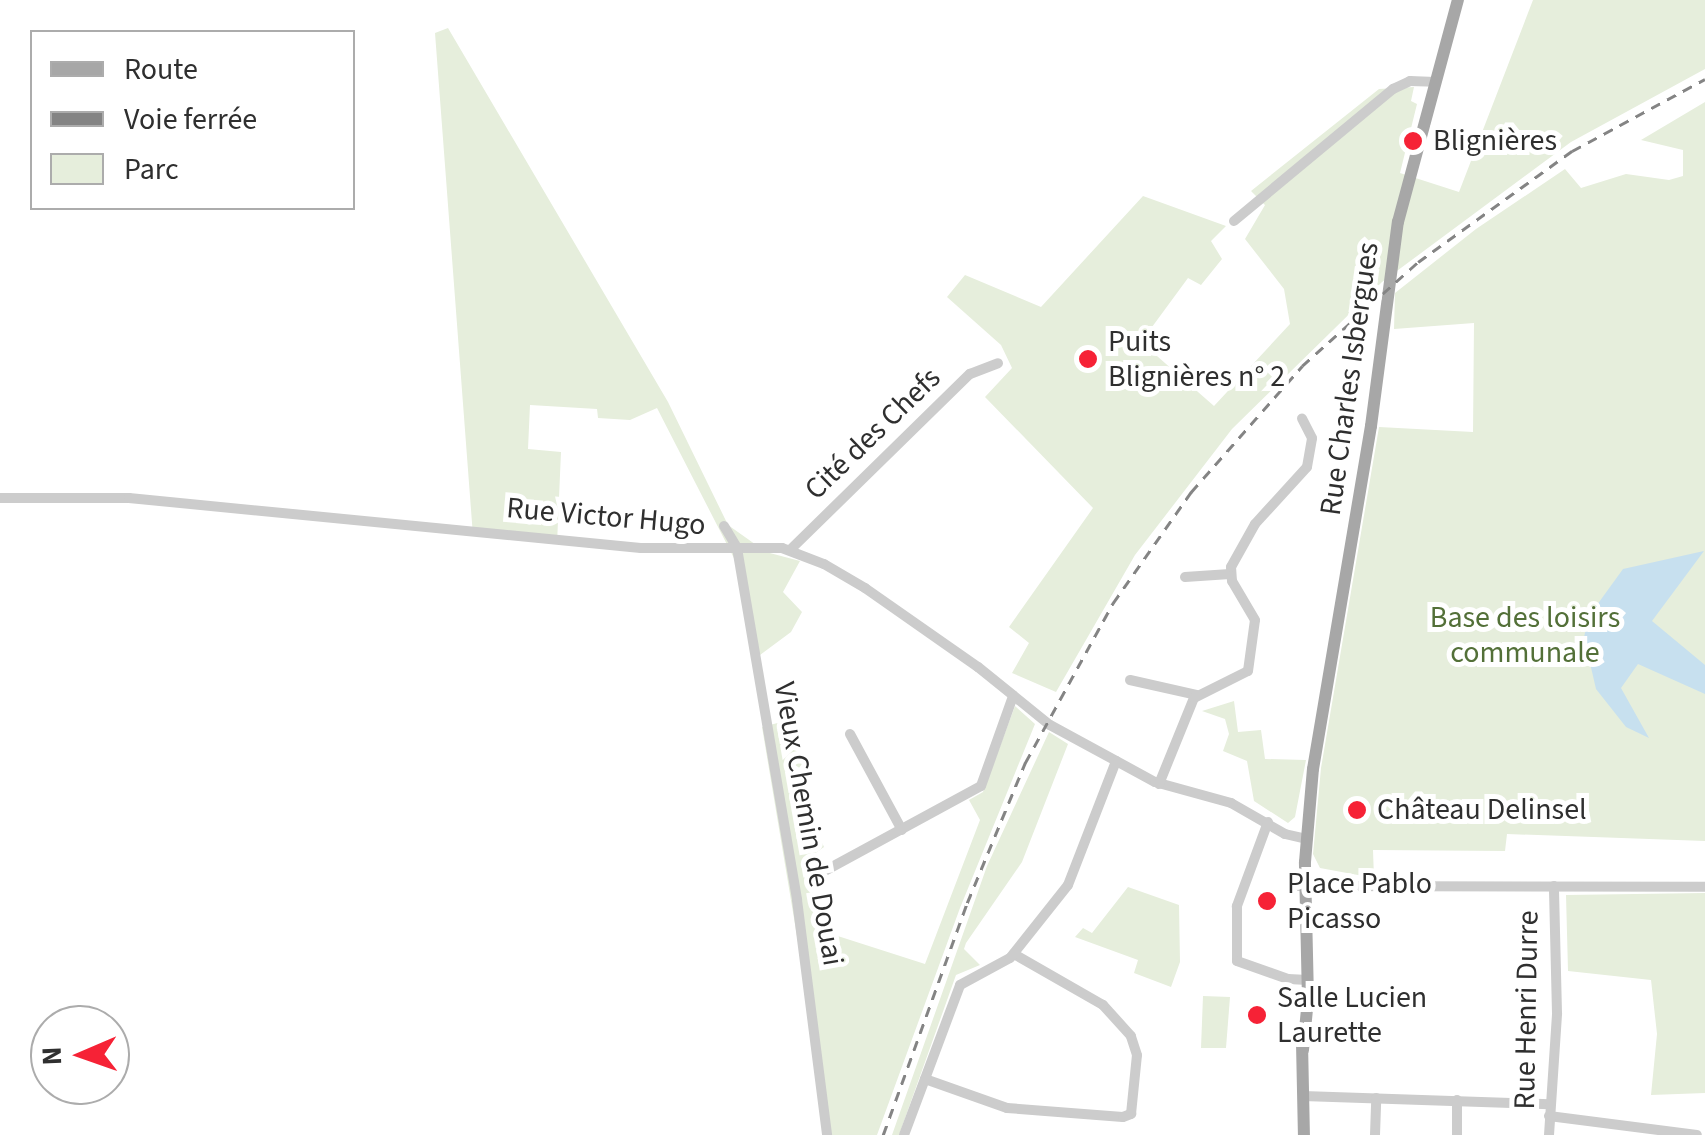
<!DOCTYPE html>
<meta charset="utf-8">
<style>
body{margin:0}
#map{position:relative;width:1705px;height:1135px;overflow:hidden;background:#fff;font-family:"Source Sans 3",sans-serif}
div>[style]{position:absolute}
.green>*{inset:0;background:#e6eedc}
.water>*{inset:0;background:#c7e0ef}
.minor>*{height:10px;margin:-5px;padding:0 5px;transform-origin:5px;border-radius:5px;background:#ccc}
.major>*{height:12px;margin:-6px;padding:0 6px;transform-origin:6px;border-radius:6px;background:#a7a7a7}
.rail>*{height:2.5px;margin-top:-1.25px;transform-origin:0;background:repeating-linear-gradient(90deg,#848484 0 10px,transparent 0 18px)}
.dots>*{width:28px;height:28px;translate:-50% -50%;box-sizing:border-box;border:5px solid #fff;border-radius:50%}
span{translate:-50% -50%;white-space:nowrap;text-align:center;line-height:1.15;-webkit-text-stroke:10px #fff;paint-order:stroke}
.poi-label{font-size:30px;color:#2f2f2f}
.left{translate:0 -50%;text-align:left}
.street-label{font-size:30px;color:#2f2f2f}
.park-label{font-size:30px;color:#537038}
.legend{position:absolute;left:30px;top:30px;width:325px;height:180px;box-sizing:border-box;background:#fff;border:2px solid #acacac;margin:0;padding:12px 18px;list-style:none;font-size:30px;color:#2f2f2f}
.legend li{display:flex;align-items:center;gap:20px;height:50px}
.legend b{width:50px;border:2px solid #acacac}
.north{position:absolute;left:30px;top:1005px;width:100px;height:100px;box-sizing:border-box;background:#fff;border:2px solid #acacac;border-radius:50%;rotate:268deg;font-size:28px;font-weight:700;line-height:40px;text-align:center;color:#2f2f2f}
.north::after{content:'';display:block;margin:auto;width:35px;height:45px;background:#f62236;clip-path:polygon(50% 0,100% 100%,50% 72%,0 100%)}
</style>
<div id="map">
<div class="green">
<div style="clip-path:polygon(1533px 0,1705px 0,1705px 69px,1571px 142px,1382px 282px,1232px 429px,1135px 555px,1056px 692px,1012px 673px,1029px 643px,1009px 627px,1093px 508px,985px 397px,1012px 368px,1001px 345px,947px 297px,965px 275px,1041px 307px,1143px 196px,1226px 226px,1211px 241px,1222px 259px,1201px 285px,1188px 278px,1141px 342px,1214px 406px,1290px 324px,1284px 289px,1245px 239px,1265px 205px,1251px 191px,1379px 89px,1414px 87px,1411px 101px,1417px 104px,1400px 173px,1459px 192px)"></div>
<div style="clip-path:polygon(448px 28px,668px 402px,728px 525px,766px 552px,800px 561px,783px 592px,802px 612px,791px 632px,752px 661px,737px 564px,657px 408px,630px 420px,598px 418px,597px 409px,530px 405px,528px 449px,561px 452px,557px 544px,473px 536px,435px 33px)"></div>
<div style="clip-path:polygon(1705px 102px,1705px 841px,1507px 834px,1505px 851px,1373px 850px,1374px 878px,1320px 868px,1313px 854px,1321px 768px,1379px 427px,1473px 432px,1474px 323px,1394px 329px,1395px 293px,1476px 229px,1565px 169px,1581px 188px,1626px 174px,1669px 180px,1683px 176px,1683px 150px,1641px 140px)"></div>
<div style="clip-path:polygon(1234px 701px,1238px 732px,1261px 730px,1265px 759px,1306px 760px,1295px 817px,1288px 823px,1254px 801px,1247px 761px,1223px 751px,1229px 734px,1225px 719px,1202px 711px)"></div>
<div style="clip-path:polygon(1015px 706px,1035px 724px,960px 908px,877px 1135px,824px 1135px,807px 996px,762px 727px,797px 718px,811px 817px,824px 847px,807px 859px,819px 930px,925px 964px,980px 820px,969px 800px,983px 792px)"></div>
<div style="clip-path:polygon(1049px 732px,1068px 744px,1022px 862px,966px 943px,964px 949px,980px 965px,956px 975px,899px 1135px,892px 1135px,987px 866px)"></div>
<div style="clip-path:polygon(1128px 887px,1179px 905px,1180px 962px,1171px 987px,1134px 973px,1138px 960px,1075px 937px,1083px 928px,1092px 933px)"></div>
<div style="clip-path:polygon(1705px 893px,1705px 1093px,1651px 1095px,1657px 1034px,1651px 980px,1568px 971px,1566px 895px)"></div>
<div style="clip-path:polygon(1203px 996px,1230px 997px,1226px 1048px,1201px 1048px)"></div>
</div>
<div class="water">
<div style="clip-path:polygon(1704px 551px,1652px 621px,1705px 665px,1705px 694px,1638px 664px,1621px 688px,1649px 738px,1626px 727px,1596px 689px,1584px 637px,1589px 616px,1623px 569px)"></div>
</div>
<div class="minor">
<div style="left:1234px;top:221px;width:207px;rotate:-39.7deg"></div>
<div style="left:1393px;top:89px;width:19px;rotate:-25deg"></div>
<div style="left:1410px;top:81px;width:25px;rotate:2deg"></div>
<div style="left:0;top:498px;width:129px"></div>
<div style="left:129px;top:498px;width:514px;rotate:5.58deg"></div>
<div style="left:641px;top:548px;width:141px"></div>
<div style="left:782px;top:548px;width:45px;rotate:20.9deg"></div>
<div style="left:824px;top:564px;width:48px;rotate:30.3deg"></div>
<div style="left:865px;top:588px;width:138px;rotate:35deg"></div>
<div style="left:978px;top:667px;width:92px;rotate:38.9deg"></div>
<div style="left:1050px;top:725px;width:119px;rotate:28.5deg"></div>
<div style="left:1155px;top:782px;width:79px;rotate:15.4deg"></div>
<div style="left:1231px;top:803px;width:62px;rotate:29.9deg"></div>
<div style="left:1285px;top:834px;width:23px;rotate:13deg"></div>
<div style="left:724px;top:526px;width:26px;rotate:59deg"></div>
<div style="left:737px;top:548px;width:357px;rotate:80.3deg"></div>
<div style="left:797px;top:900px;width:237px;rotate:82.7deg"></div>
<div style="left:790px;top:550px;width:252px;rotate:-44.4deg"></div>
<div style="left:970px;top:374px;width:30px;rotate:-21deg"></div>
<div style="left:1185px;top:577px;width:45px;rotate:-3.8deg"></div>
<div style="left:1130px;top:680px;width:69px;rotate:12.6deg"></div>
<div style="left:850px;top:734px;width:109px;rotate:61.6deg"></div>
<div style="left:1159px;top:784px;width:93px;rotate:-67.9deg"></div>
<div style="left:1194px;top:698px;width:60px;rotate:-26.6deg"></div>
<div style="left:1248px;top:671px;width:51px;rotate:-82.2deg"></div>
<div style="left:1255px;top:620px;width:45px;rotate:-120.5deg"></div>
<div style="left:1232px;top:581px;width:14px;rotate:-94deg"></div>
<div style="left:1231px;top:567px;width:49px;rotate:-60.8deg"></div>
<div style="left:1255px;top:524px;width:77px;rotate:-47.6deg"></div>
<div style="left:1307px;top:467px;width:29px;rotate:-80deg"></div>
<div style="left:1312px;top:438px;width:22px;rotate:-117deg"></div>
<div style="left:1268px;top:822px;width:90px;rotate:110.3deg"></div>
<div style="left:1237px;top:906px;width:55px;rotate:90deg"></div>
<div style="left:1237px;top:961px;width:54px;rotate:19.4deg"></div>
<div style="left:1288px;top:979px;width:20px;rotate:3deg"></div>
<div style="left:819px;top:874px;width:184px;rotate:-28.5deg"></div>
<div style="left:981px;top:786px;width:96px;rotate:-70.4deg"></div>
<div style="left:1297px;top:886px;width:408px;rotate:0.1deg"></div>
<div style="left:925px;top:1079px;width:87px;rotate:19.5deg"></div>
<div style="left:1007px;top:1108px;width:116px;rotate:4.4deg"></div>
<div style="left:1123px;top:1117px;width:9px;rotate:-21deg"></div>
<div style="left:1131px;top:1114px;width:59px;rotate:-84.2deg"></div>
<div style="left:1137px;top:1055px;width:20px;rotate:-108deg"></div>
<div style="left:1131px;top:1036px;width:42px;rotate:-132.1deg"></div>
<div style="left:1103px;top:1005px;width:103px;rotate:-150.2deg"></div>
<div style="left:1303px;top:1096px;width:246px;rotate:1.9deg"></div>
<div style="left:1549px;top:1116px;width:149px;rotate:7.3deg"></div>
<div style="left:904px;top:1135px;width:160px;rotate:-69.5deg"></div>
<div style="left:960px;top:985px;width:57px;rotate:-28.4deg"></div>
<div style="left:1010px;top:958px;width:93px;rotate:-51.5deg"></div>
<div style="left:1068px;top:885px;width:133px;rotate:-68.8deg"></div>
<div style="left:1375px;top:1135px;width:37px;rotate:-88deg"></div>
<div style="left:1457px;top:1135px;width:35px;rotate:-90deg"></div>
<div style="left:1549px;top:1135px;width:122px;rotate:-86.2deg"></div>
<div style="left:1557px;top:1013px;width:127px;rotate:-91.4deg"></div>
</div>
<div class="major">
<div style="left:1302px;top:1043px;width:92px;rotate:88.8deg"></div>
<div style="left:1303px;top:1050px;width:51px;rotate:-84.4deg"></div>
<div style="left:1308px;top:999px;width:137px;rotate:-91.3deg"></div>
<div style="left:1305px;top:862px;width:93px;rotate:-85.1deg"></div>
<div style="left:1313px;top:769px;width:348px;rotate:-80.4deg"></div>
<div style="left:1371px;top:426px;width:206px;rotate:-82.5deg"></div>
<div style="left:1398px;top:222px;width:230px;rotate:-74.9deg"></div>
</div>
<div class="rail">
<div style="left:883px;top:1135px;width:247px;rotate:-70.1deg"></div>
<div style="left:967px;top:903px;width:152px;rotate:-67.5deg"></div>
<div style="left:1025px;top:763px;width:183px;rotate:-61.2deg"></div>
<div style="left:1113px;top:603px;width:136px;rotate:-54.9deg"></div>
<div style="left:1191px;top:492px;width:168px;rotate:-48.6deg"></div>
<div style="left:1302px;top:366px;width:156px;rotate:-41.9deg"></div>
<div style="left:1418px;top:262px;width:190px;rotate:-35.8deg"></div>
<div style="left:1572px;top:151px;width:151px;rotate:-28.4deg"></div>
</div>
<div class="dots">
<div style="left:1413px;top:141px;background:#f62236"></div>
<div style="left:1088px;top:359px;background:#f62236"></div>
<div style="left:1357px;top:810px;background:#f62236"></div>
<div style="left:1267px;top:901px;background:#f62236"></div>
<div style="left:1257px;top:1015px;background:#f62236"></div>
</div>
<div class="poi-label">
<span class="left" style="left:1433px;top:141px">Blignières</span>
<span class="left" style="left:1108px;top:359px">Puits<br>Blignières n° 2</span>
<span class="left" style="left:1377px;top:810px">Château Delinsel</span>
<span class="left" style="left:1287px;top:901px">Place Pablo<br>Picasso</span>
<span class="left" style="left:1277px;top:1015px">Salle Lucien<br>Laurette</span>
</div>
<div class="street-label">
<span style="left:1350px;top:379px;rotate:-82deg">Rue Charles Isbergues</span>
<span style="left:873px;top:434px;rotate:-44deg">Cité des Chefs</span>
<span style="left:606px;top:517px;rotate:5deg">Rue Victor Hugo</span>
<span style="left:808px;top:824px;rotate:80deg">Vieux Chemin de Douai</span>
<span style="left:1527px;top:1010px;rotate:-89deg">Rue Henri Durre</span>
</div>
<div class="park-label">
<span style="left:1525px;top:635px">Base des loisirs<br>communale</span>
</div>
<ul class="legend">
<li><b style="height:12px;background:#a7a7a7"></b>Route</li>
<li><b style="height:12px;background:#848484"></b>Voie ferrée</li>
<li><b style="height:28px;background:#e6eedc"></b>Parc</li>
</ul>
<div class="north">N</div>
</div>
